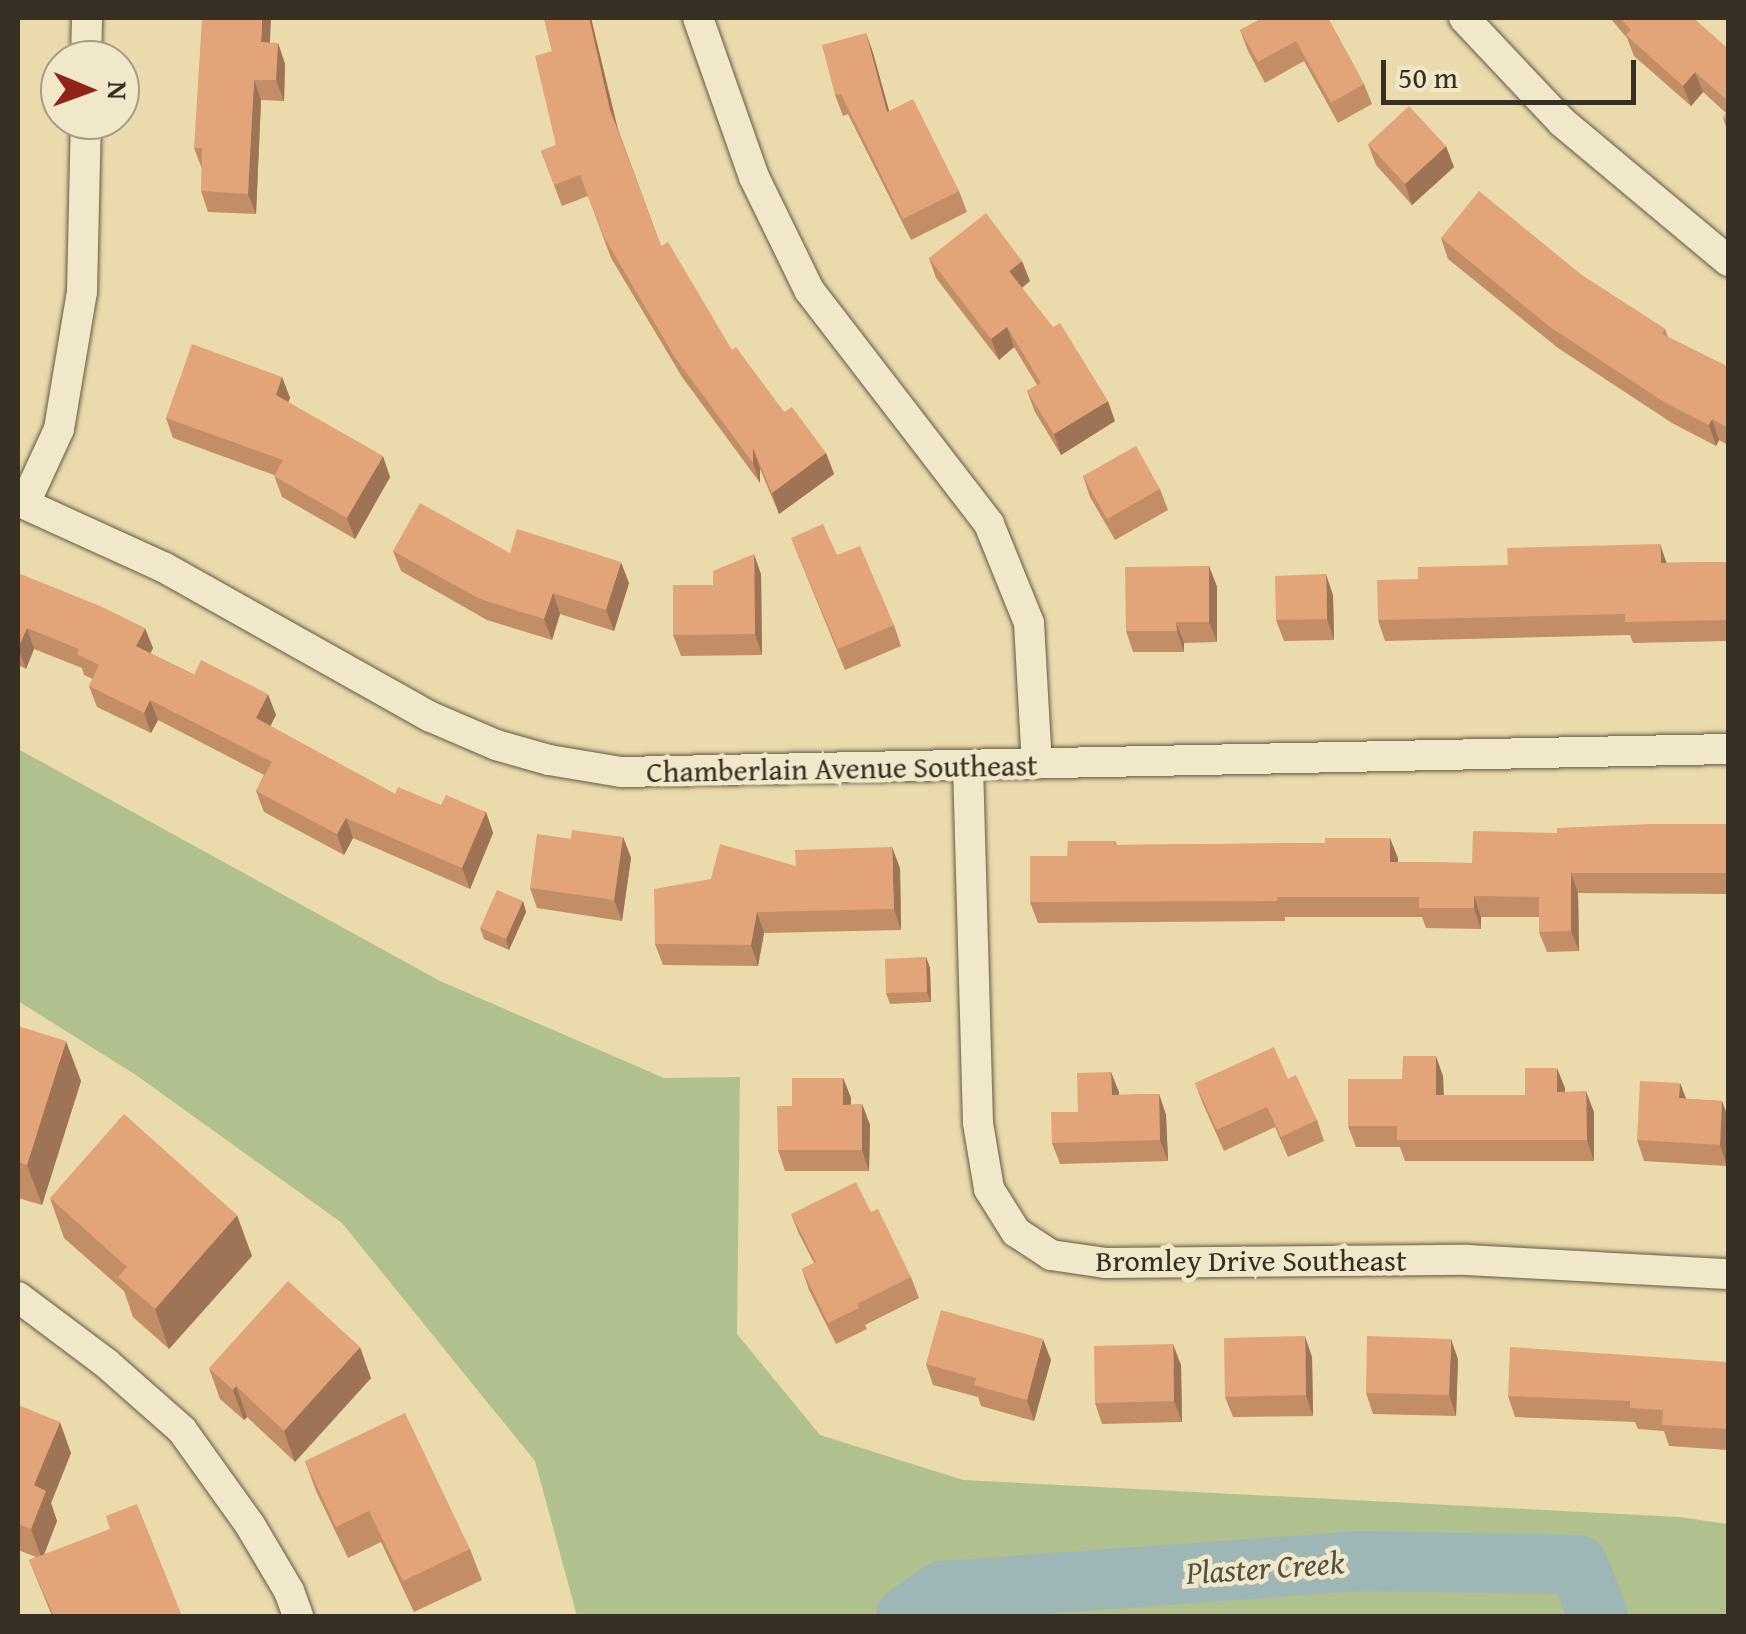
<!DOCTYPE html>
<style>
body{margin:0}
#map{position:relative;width:1746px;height:1634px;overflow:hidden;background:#eadaac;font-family:"Gentium Book Plus",serif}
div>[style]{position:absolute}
.green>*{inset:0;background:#b0c18e}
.river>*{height:60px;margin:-30px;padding:0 30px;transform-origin:30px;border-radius:30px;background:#9eb7b6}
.roads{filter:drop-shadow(0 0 2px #645946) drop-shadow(0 0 2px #645946)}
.minor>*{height:30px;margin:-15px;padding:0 15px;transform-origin:15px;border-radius:15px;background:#f1e7c9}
.wall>*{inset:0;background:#c38d68}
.shaded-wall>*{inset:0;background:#9f7355}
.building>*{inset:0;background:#e3a479}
span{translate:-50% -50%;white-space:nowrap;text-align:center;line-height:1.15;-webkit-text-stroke:9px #f1e7c9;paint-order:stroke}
.street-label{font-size:30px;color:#372e24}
.water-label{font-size:32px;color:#515048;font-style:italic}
.frame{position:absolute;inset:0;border:20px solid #372e24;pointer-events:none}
.north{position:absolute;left:40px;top:40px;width:100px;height:100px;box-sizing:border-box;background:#f1e7c9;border:2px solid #a79d87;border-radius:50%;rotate:91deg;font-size:28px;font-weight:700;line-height:40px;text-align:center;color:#372e24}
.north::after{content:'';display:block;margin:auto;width:35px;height:45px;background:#8f2418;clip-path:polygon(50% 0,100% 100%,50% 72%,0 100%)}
.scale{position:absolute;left:1381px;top:60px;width:255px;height:45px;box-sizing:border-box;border:5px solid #372e24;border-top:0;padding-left:12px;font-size:30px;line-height:35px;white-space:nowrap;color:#372e24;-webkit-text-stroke:8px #f1e7c9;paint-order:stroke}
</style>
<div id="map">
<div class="green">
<div style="clip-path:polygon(18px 749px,440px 981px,664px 1078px,740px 1077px,737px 1334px,820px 1435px,963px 1480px,1679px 1517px,1728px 1524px,1728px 1616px,577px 1616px,535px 1461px,342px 1223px,136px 1075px,18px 1001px)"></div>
</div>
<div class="river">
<div style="left:906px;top:1616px;width:44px;rotate:-34.8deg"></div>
<div style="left:942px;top:1591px;width:416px;rotate:-4.1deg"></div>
<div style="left:1357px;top:1561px;width:221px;rotate:1deg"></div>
<div style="left:1578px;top:1565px;width:55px;rotate:68.6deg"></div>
</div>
<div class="roads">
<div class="minor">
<div style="left:698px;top:18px;width:169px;rotate:70.6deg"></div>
<div style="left:754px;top:177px;width:126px;rotate:64deg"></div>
<div style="left:809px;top:290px;width:295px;rotate:52.4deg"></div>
<div style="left:989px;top:524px;width:107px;rotate:68deg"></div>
<div style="left:1029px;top:623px;width:141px;rotate:86.8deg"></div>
<div style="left:1464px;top:18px;width:143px;rotate:46.7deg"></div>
<div style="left:1562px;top:122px;width:217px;rotate:39.9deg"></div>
<div style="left:86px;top:60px;width:42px;rotate:-88.6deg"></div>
<div style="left:18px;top:501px;width:162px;rotate:24.5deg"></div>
<div style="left:165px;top:568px;width:305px;rotate:29.3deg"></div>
<div style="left:431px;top:717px;width:71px;rotate:23.3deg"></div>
<div style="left:496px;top:745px;width:55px;rotate:15.8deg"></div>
<div style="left:549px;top:760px;width:73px;rotate:9.5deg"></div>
<div style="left:621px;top:772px;width:1107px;rotate:-1.19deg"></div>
<div style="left:25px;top:503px;width:81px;rotate:-65.3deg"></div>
<div style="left:59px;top:429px;width:139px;rotate:-80.5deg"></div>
<div style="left:82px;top:292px;width:172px;rotate:-88.7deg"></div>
<div style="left:968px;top:765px;width:358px;rotate:88.4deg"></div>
<div style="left:978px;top:1123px;width:67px;rotate:80.5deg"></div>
<div style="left:989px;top:1189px;width:51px;rotate:57.9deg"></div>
<div style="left:1016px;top:1232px;width:42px;rotate:33.3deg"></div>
<div style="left:1051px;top:1255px;width:56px;rotate:8.3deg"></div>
<div style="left:1106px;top:1263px;width:361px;rotate:-0.5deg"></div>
<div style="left:1467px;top:1260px;width:261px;rotate:3.1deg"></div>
<div style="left:18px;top:1297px;width:110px;rotate:36.9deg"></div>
<div style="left:106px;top:1363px;width:101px;rotate:41.4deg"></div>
<div style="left:182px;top:1430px;width:117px;rotate:54.4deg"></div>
<div style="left:250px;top:1525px;width:77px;rotate:59.4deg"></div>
<div style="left:289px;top:1591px;width:27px;rotate:70deg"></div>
</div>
</div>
<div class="wall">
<div style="clip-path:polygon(544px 18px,591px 18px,618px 129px,661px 246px,732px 350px,784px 412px,826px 453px,834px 474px,779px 514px,760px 469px,760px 483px,682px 377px,611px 258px,588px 196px,562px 206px,541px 151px,556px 145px,552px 51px)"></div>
<div style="clip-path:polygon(1260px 18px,1328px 18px,1364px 84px,1372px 104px,1338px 123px,1304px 61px,1265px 83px,1248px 51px,1240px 30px,1261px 19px)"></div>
<div style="clip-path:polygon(1610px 18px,1693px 18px,1728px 49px,1728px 133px,1723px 118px,1726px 113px,1703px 92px,1691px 106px,1634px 56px,1627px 38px)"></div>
<div style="clip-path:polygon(866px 33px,873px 53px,889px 111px,959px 191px,967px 212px,911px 240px,848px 114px,843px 116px,835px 95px)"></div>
<div style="clip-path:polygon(270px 43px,278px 43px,285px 64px,284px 101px,261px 100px,256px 214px,208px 212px,201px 191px,202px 169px,194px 148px)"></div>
<div style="clip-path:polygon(1368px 144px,1454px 167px,1412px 205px,1376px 165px)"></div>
<div style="clip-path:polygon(1441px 238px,1583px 276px,1665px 329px,1668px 337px,1728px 367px,1728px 445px,1719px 440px,1716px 446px,1672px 423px,1558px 348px,1448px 259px)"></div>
<div style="clip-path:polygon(929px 258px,1030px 281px,1022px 288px,1115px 421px,1061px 455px,1035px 412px,1027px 391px,1037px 385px,1014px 347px,999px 360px,936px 278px)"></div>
<div style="clip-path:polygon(282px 377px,290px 398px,288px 402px,390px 477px,355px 539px,282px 497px,274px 475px,173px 438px,166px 418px)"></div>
<div style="clip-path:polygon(1083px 476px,1160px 489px,1168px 510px,1115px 540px,1090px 497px)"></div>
<div style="clip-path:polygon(791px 538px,837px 555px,894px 625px,901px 646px,845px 670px)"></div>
<div style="clip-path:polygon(393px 551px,629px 583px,614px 631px,560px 614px,552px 640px,487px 620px,401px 571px)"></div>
<div style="clip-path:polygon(1728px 562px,1728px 641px,1633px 643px,1630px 635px,1385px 641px,1378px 620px,1418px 579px,1508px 565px)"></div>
<div style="clip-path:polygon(1209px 566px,1217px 587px,1217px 642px,1184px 643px,1184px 652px,1133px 652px,1126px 631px)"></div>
<div style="clip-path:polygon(18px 573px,153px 648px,150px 653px,276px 715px,270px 726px,395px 794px,441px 805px,486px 812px,493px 833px,470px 889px,353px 838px,344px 855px,264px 812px,256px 791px,264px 775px,158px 720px,151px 733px,97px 707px,89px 686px,93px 679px,84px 675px,82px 668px,34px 649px,26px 669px,18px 665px)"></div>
<div style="clip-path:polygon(761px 574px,762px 655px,681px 656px,673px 635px,713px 585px)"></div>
<div style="clip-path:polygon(1333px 595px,1334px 640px,1284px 641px,1276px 620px)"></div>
<div style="clip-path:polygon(1728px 824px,1728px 894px,1578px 893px,1579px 951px,1547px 952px,1539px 932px,1539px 917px,1481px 917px,1481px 929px,1426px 928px,1422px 917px,1285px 917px,1285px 921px,1038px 923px,1030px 902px,1067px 856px,1115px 841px,1117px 845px,1325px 843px,1390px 838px,1398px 862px,1472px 863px,1557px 833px)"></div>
<div style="clip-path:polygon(623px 837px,631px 858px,622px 921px,537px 908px,530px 888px)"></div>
<div style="clip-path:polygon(796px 866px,900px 868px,901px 930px,764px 933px,758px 966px,663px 965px,655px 944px)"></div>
<div style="clip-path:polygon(523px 901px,526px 912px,509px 950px,484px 939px,480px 928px)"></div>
<div style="clip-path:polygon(926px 957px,930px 968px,931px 1002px,890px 1004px,886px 993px)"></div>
<div style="clip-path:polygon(18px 1026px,81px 1081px,42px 1205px,18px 1198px)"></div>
<div style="clip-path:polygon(1111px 1072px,1119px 1095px,1159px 1094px,1166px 1115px,1168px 1161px,1060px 1164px,1052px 1143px)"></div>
<div style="clip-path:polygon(1443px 1076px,1444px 1095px,1525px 1095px,1565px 1088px,1565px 1092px,1594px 1112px,1594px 1161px,1405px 1161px,1400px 1147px,1356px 1147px,1348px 1126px,1402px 1079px)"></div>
<div style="clip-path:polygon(843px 1078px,851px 1098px,851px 1105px,862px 1104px,870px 1125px,869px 1171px,785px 1171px,778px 1150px,792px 1106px)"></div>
<div style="clip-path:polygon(1288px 1079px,1317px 1120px,1324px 1141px,1288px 1157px,1275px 1127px,1224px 1151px,1203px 1104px,1195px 1083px)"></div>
<div style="clip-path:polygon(1680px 1083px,1686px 1099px,1722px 1101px,1728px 1118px,1727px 1166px,1644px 1161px,1637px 1140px)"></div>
<div style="clip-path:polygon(50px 1198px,252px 1256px,169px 1349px,133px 1317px,124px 1291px,64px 1238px)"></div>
<div style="clip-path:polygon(871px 1212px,911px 1277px,919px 1298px,865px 1325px,867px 1329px,836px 1344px,809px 1290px,802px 1269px,814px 1263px,799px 1234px,791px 1214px)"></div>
<div style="clip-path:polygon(1312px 1357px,1313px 1416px,1233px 1417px,1225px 1397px)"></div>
<div style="clip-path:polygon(1458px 1359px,1456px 1416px,1373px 1414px,1366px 1393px)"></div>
<div style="clip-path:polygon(1051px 1360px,1034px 1421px,981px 1406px,978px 1397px,933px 1385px,926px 1364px)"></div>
<div style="clip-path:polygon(1728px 1362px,1728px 1450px,1669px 1446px,1664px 1431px,1638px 1429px,1635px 1422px,1515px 1417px,1508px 1396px)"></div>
<div style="clip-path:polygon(1181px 1365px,1182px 1422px,1102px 1424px,1095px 1403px)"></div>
<div style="clip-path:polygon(209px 1368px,371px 1378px,295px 1462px,247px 1417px,244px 1420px,220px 1399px)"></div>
<div style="clip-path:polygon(18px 1405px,71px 1453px,51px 1503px,57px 1521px,44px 1554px,182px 1616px,52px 1616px,29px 1560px,36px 1557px,18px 1550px)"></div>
<div style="clip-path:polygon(305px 1461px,470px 1549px,482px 1580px,414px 1612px,381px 1542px,348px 1558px,316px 1491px)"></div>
</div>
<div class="shaded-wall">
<div style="clip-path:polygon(262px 18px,271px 18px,269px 63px,261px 42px)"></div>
<div style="clip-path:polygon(589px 18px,591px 18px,618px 131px,610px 110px)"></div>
<div style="clip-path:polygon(866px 33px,873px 53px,895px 132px,887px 112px)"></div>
<div style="clip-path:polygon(278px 43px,285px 64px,284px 101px,276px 80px)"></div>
<div style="clip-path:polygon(1695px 72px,1703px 92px,1691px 106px,1683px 86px)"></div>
<div style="clip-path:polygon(254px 80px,261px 100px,256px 214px,248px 194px)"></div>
<div style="clip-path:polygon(1446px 146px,1454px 167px,1412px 205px,1405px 184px)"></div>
<div style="clip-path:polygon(1022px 261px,1030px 281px,1016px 292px,1009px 271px)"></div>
<div style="clip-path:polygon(1007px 327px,1014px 347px,999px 360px,991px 339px)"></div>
<div style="clip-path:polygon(282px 377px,290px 398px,283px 415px,276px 395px)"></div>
<div style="clip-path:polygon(1108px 401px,1115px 421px,1061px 455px,1054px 434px)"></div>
<div style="clip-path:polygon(1712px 419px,1719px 440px,1716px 446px,1709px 425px)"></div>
<div style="clip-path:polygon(753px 448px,760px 469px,760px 483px,753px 463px)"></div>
<div style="clip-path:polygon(826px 453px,834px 474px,779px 514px,772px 493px)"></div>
<div style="clip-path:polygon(383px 456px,390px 477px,355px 539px,347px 518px)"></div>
<div style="clip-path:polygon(1660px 544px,1667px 564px,1661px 563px)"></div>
<div style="clip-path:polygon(754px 554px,761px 574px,762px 655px,755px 634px)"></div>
<div style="clip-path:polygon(621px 562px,629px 583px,614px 631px,606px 610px)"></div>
<div style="clip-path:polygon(1209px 566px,1217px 587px,1217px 642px,1209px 622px)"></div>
<div style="clip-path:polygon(1326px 574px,1333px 595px,1334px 640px,1327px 619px)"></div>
<div style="clip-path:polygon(553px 593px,560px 614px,552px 640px,544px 619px)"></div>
<div style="clip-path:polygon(1176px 622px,1184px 643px,1184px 652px,1177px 631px)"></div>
<div style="clip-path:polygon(27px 628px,34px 649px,26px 669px,18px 648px)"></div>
<div style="clip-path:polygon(145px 628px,153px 648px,144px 666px,136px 646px)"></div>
<div style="clip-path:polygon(268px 694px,276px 715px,264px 739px,256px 718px)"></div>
<div style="clip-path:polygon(150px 700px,158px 720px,151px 733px,144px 713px)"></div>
<div style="clip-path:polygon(486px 812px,493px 833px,470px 889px,462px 868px)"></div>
<div style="clip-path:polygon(346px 818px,353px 838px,344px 855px,337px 834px)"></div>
<div style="clip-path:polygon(623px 837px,631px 858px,622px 921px,614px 900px)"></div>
<div style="clip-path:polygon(1390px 838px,1398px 858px,1398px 882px,1390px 862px)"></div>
<div style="clip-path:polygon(892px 847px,900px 868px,901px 930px,894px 909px)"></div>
<div style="clip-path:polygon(1571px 873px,1578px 893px,1579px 951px,1571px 931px)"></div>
<div style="clip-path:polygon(1474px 896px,1481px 917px,1481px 929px,1474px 908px)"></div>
<div style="clip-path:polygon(523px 901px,526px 912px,509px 950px,506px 939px)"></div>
<div style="clip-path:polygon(757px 912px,764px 933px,758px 966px,751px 945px)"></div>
<div style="clip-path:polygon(926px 957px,930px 968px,931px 1002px,927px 992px)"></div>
<div style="clip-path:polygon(66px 1041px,81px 1081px,42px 1205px,27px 1165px)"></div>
<div style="clip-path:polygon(1436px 1056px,1443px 1076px,1444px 1116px,1436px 1095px)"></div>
<div style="clip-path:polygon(1557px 1068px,1565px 1088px,1565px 1113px,1557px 1092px)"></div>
<div style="clip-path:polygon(1111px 1072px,1119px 1092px,1120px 1116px,1112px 1095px)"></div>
<div style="clip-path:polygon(843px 1078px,851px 1098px,850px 1125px,843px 1105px)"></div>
<div style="clip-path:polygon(1680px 1083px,1688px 1104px,1679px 1098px)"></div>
<div style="clip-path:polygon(1586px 1091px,1594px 1112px,1594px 1161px,1587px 1140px)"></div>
<div style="clip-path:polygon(1159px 1094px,1166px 1115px,1168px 1161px,1160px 1140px)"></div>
<div style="clip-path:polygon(1722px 1101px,1728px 1118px,1727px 1166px,1720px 1145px)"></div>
<div style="clip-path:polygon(862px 1104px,870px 1125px,869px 1171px,862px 1150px)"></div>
<div style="clip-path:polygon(237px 1215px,252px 1256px,169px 1349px,155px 1309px)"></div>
<div style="clip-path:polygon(1305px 1336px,1312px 1357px,1313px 1416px,1306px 1395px)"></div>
<div style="clip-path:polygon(1043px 1339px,1051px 1360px,1034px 1421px,1027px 1400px)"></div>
<div style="clip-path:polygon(1451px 1339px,1458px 1359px,1456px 1416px,1449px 1395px)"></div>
<div style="clip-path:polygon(1173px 1344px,1181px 1365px,1182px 1422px,1174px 1401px)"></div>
<div style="clip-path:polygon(360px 1347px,371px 1378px,295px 1462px,284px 1431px)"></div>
<div style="clip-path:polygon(236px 1386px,247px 1417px,244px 1420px,233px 1390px)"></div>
<div style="clip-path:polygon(60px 1422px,71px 1453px,51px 1503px,57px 1521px,42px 1560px,31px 1529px,34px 1485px)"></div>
</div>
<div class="building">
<div style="clip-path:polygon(202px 18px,262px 18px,261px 42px,278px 43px,276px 80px,254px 80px,248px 194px,201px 191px,202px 148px,194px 148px)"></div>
<div style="clip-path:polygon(544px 18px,589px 18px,610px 110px,661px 246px,668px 242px,732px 350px,736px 347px,784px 412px,792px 407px,826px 453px,772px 493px,753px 448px,753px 463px,674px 356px,604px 237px,580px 175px,554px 185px,541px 151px,556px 145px,535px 56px,552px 51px)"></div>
<div style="clip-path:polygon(1263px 18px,1328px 18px,1364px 84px,1331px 103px,1296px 41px,1258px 62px,1240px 30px)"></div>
<div style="clip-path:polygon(1620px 18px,1693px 18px,1728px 49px,1728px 101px,1695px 72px,1683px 86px,1626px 35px,1631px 30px)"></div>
<div style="clip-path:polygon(866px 33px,887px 112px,913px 99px,959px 191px,903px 219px,841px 94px,835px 95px,822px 45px)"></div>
<div style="clip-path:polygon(1409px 106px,1446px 146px,1405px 184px,1368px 144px)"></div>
<div style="clip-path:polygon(1728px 108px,1728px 121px,1723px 118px)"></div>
<div style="clip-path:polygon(1479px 191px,1583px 276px,1665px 329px,1662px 334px,1728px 367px,1728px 428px,1712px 419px,1709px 425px,1664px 402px,1550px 327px,1441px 238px)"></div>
<div style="clip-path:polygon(986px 213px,1022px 261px,1009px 271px,1053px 327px,1060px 323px,1108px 401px,1054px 434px,1027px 391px,1041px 383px,1007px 327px,991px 339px,929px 258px)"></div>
<div style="clip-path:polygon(192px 344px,282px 377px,276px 395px,383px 456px,347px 518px,274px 476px,283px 460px,166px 418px)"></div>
<div style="clip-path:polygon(1136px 446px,1160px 489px,1107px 519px,1083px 476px)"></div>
<div style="clip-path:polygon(420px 503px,510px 553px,517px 529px,621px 562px,606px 610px,553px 593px,544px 619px,480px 599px,393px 551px)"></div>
<div style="clip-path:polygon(823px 524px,837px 555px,860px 546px,894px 625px,838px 649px,791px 538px)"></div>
<div style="clip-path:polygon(1660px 544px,1661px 563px,1728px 562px,1728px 620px,1625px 622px,1625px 614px,1378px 620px,1377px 580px,1418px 579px,1418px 567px,1508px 565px,1507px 548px)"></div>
<div style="clip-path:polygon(754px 554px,755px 634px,673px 635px,673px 585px,713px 585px,713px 571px)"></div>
<div style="clip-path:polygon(1209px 566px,1209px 622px,1176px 622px,1177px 631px,1126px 631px,1125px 567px)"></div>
<div style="clip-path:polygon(18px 573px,100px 606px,145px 628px,136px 646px,194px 675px,201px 660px,268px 694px,256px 718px,395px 794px,398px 787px,441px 805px,446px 795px,486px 812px,462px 868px,346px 818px,337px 834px,256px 791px,272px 762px,150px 700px,144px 713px,89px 686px,99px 665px,77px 654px,79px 649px,27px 628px,18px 648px)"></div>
<div style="clip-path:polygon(1326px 574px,1327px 619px,1276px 620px,1275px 576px)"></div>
<div style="clip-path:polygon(1651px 824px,1728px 824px,1728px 873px,1571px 873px,1571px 931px,1539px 932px,1539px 897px,1474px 896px,1474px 908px,1419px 908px,1419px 897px,1277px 897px,1277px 901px,1030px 902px,1030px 856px,1067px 856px,1068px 841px,1115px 841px,1115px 845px,1325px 843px,1325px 838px,1390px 838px,1390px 862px,1472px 863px,1473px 831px,1557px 833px,1557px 828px)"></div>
<div style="clip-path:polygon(572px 830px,623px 837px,614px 900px,530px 888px,537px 834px,571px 839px)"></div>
<div style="clip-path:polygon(720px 844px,796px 866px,795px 850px,892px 847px,894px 909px,757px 912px,751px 945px,655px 944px,654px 889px,711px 879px)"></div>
<div style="clip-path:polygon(497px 890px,523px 901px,506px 939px,480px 928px)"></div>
<div style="clip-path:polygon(926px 957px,927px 992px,886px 993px,885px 959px)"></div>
<div style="clip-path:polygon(18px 1026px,66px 1041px,27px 1165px,18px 1162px)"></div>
<div style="clip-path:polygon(1274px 1047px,1288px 1079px,1296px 1075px,1317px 1120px,1281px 1137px,1267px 1107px,1217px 1130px,1195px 1083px)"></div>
<div style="clip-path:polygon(1403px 1056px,1436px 1056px,1436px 1095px,1525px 1095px,1525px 1068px,1557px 1068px,1557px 1092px,1586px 1091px,1587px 1140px,1397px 1140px,1397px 1126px,1348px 1126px,1348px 1079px,1402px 1079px)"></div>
<div style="clip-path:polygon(1111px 1072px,1112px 1095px,1159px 1094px,1160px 1140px,1052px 1143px,1051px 1112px,1078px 1112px,1077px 1073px)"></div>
<div style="clip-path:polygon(792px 1078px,843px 1078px,843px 1105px,862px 1104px,862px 1150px,778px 1150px,777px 1106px,792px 1106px)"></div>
<div style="clip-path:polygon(1640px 1081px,1680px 1083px,1679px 1098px,1722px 1101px,1720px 1145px,1637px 1140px)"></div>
<div style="clip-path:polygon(124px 1114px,237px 1215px,155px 1309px,118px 1277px,127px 1267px,50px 1198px)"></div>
<div style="clip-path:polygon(856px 1182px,871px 1212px,878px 1209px,911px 1277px,857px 1304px,859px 1308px,828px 1323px,802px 1269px,816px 1262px,791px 1214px)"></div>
<div style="clip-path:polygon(288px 1281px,360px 1347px,284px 1431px,236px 1386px,233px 1390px,209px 1368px)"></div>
<div style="clip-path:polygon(941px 1310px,1043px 1339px,1027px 1400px,974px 1385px,976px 1378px,926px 1364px)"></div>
<div style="clip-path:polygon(1305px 1336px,1306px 1395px,1225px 1397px,1224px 1338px)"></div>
<div style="clip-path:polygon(1367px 1336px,1451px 1339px,1449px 1395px,1366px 1393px)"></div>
<div style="clip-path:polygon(1173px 1344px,1174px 1401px,1095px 1403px,1094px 1346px)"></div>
<div style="clip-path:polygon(1510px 1347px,1728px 1362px,1728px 1429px,1662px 1425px,1663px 1410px,1630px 1408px,1630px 1401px,1508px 1396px)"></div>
<div style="clip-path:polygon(18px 1405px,60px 1422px,34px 1485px,46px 1491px,31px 1529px,18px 1524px)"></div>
<div style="clip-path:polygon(405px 1413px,470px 1549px,403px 1581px,369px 1511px,336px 1527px,305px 1461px)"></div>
<div style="clip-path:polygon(137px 1504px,182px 1616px,54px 1616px,29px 1560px,110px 1529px,106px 1516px)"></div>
</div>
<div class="street-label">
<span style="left:842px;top:768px;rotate:-1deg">Chamberlain Avenue Southeast</span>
<span style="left:1251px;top:1260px">Bromley Drive Southeast</span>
</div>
<div class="water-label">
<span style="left:1265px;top:1568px;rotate:-4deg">Plaster Creek</span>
</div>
<div class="frame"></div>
<div class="north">N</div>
<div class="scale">50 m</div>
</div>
